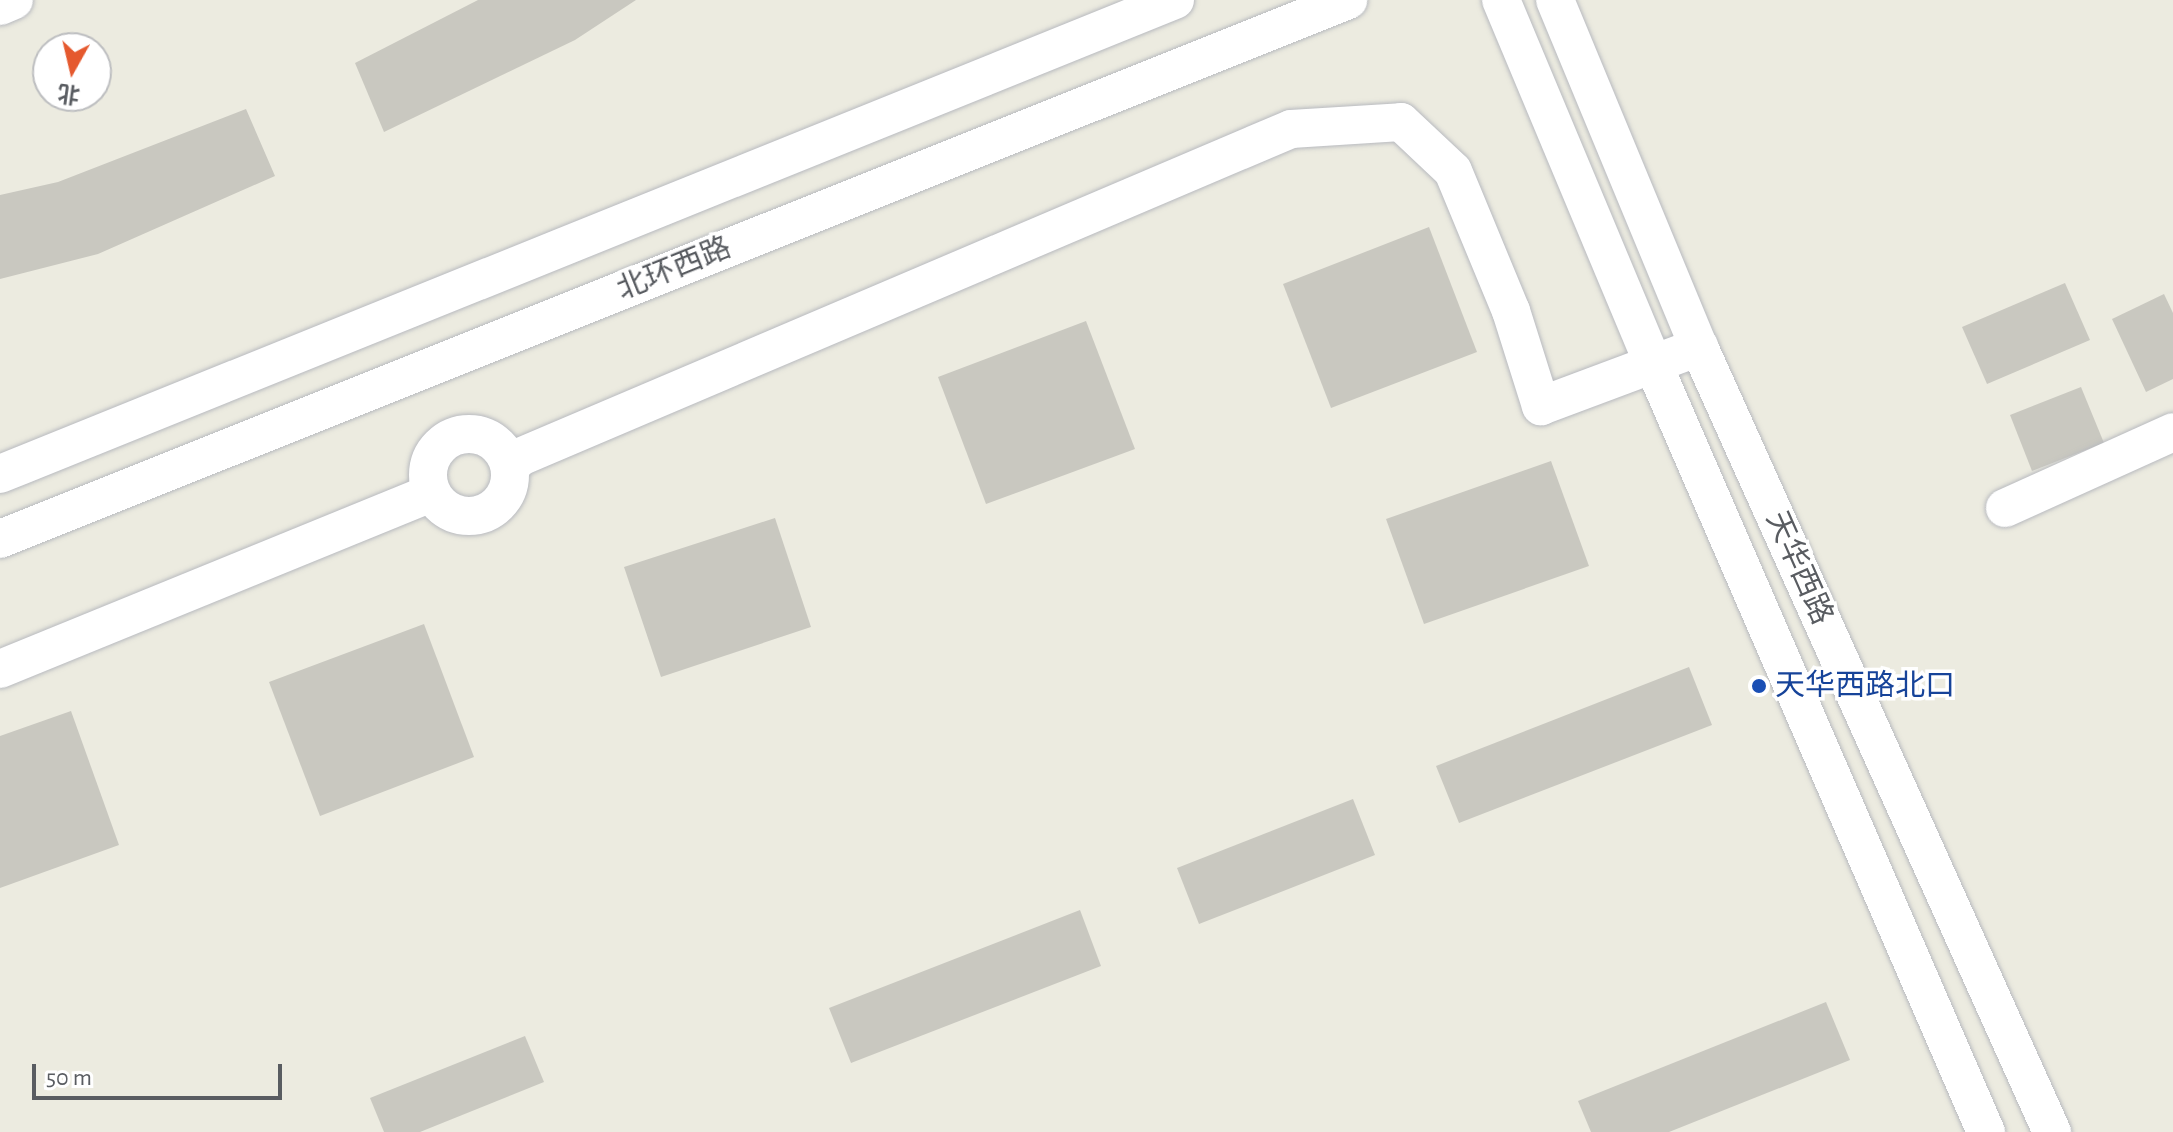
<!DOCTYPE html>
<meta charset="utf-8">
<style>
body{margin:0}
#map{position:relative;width:2173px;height:1132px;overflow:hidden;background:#ecebe0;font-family:"Alegreya Sans","Noto Sans SC",sans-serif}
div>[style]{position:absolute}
.building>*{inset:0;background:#c9c8c0}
.roads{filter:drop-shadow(0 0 2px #b8babf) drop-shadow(0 0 2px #b8babf)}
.minor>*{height:38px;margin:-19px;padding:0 19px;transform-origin:19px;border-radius:19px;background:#fff}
.minor>.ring{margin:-19px;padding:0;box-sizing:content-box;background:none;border:38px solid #fff;border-radius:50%}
.dots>*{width:22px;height:22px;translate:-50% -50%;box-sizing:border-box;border:4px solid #fff;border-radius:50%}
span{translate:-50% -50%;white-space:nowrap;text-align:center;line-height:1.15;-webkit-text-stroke:7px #fff;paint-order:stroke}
.street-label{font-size:30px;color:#595c61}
.transit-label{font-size:30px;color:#164399}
.left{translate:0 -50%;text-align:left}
.north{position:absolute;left:32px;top:32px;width:80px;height:80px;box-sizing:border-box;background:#fff;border:2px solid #bdbec0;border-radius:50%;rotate:188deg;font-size:22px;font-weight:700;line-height:32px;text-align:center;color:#595c61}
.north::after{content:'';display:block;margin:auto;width:28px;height:36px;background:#e5592e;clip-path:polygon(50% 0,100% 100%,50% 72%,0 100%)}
.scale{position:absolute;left:32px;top:1064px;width:250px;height:36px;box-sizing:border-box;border:4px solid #595c61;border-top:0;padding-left:10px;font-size:24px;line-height:28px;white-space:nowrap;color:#595c61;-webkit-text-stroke:6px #fff;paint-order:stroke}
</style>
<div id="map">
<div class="building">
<div style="clip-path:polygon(478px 0,636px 0,575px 40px,384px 132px,355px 63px)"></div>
<div style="clip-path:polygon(246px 109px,275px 176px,98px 254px,0 279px,0 195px,58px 182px)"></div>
<div style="clip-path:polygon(1429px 227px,1477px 352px,1331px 408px,1283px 284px)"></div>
<div style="clip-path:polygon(2065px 283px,2090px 340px,1987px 384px,1962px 327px)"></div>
<div style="clip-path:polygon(2164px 294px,2173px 313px,2173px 379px,2146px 392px,2112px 319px)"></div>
<div style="clip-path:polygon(1086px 321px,1135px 449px,986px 504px,938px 377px)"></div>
<div style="clip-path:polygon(2081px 387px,2104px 443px,2032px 471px,2010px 415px)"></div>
<div style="clip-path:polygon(1551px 461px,1589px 566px,1424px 624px,1386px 519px)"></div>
<div style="clip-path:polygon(775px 518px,811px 627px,661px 677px,624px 567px)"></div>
<div style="clip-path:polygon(424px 624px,474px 757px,320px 816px,269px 682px)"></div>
<div style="clip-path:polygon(1689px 667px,1712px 725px,1459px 823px,1436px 766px)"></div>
<div style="clip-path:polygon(71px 711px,119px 845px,0 888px,0 736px)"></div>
<div style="clip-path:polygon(1353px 799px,1375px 855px,1199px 924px,1177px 868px)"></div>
<div style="clip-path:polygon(1080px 910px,1101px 966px,851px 1063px,829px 1008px)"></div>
<div style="clip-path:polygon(1826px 1002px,1850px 1060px,1669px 1132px,1591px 1132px,1578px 1101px)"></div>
<div style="clip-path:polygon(525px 1036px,544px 1082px,420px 1132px,384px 1132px,370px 1098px)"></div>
</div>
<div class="roads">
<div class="minor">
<div style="left:1501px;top:0;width:397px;rotate:67.3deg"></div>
<div style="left:1654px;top:366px;width:835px;rotate:66.57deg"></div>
<div style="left:1555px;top:0;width:376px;rotate:67.5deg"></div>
<div style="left:1699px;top:347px;width:861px;rotate:65.79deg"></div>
<div style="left:0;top:6px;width:15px;rotate:-23deg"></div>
<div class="ring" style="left:428px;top:434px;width:44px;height:44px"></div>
<div style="left:510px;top:467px;width:14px;rotate:-45deg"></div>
<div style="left:520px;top:457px;width:838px;rotate:-23.05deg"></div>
<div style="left:1291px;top:129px;width:110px;rotate:-3.6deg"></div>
<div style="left:1401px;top:122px;width:71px;rotate:43.3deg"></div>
<div style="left:1453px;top:171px;width:152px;rotate:67.5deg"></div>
<div style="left:1511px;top:311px;width:100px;rotate:72.5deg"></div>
<div style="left:1541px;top:406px;width:169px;rotate:-20.5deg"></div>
<div style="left:0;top:474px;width:1267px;rotate:-21.97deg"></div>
<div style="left:2005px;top:508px;width:184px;rotate:-24.3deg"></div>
<div style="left:0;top:539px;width:1452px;rotate:-21.79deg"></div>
<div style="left:0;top:669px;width:466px;rotate:-22.2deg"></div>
</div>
</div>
<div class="dots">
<div style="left:1759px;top:686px;background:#1a4fb4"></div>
</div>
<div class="street-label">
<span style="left:674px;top:269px;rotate:-22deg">北环西路</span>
<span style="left:1799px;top:568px;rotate:66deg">天华西路</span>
</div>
<div class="transit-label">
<span class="left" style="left:1775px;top:686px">天华西路北口</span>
</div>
<div class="north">北</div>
<div class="scale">50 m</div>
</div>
